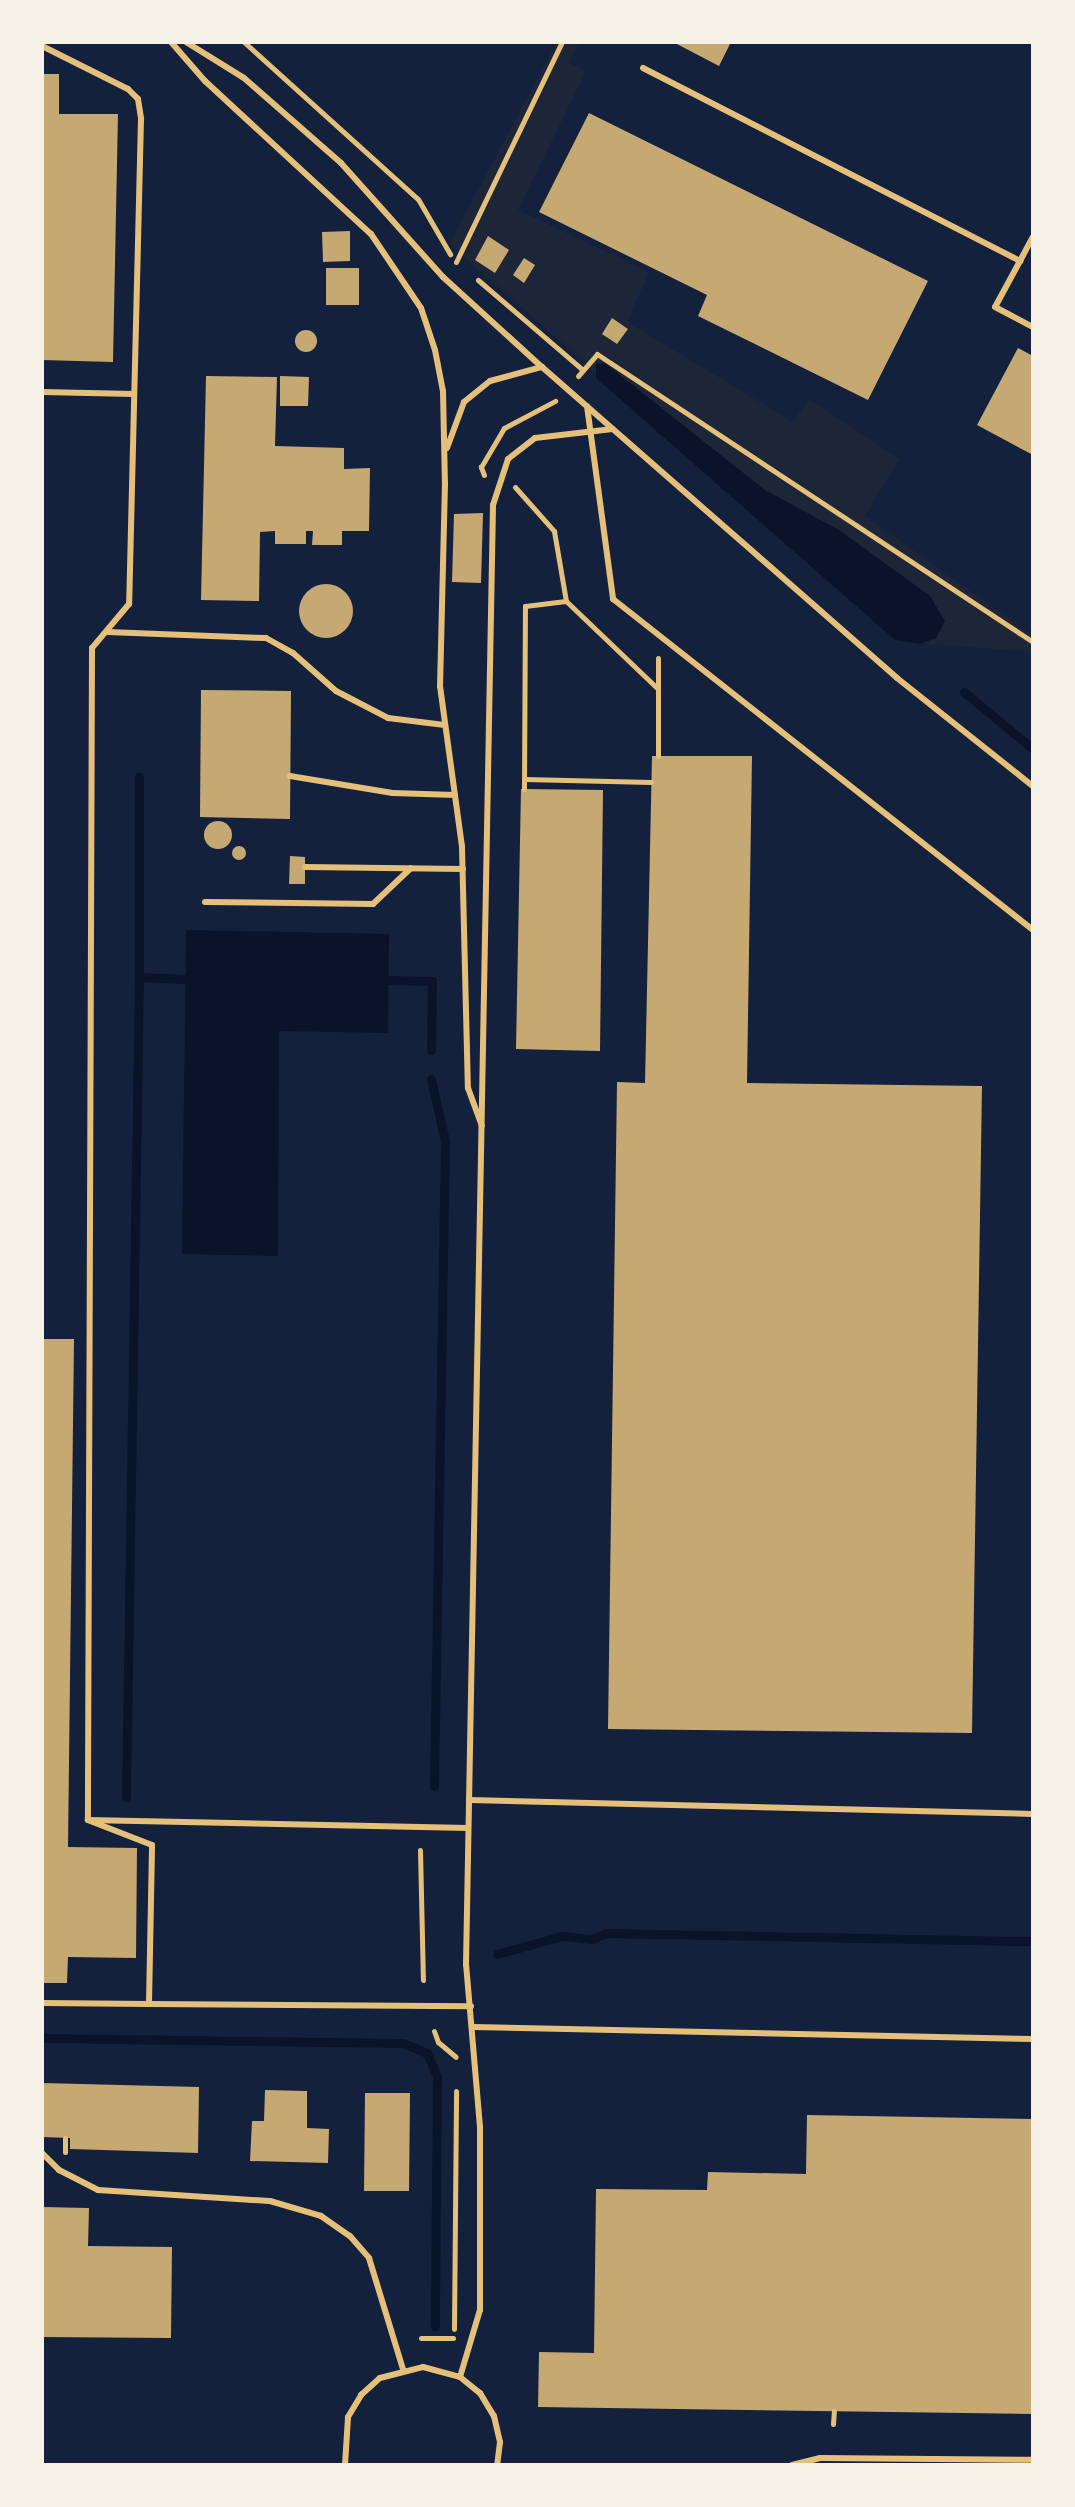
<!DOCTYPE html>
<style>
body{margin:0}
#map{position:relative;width:1075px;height:2507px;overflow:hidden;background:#14213d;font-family:Mulish,sans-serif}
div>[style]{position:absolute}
.green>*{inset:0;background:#1d2539}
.water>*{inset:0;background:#0b132b}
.stream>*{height:9px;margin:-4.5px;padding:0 4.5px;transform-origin:4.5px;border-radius:4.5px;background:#0b132b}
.building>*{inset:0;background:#c6a872}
.round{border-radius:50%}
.path>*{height:5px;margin:-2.5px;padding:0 2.5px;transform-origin:2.5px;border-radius:2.5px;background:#e5c07b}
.service>*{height:6px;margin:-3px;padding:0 3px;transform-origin:3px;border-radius:3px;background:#e5c07b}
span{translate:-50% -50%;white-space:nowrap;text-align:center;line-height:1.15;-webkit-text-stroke:7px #f6f1e7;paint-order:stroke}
.frame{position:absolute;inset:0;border:44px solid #f6f1e7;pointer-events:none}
</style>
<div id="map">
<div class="green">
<div style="clip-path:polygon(557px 42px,579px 42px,569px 63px,586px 71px,518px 210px,649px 272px,627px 322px,793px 422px,809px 399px,899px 459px,865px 516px,1033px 636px,1033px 652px,905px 642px,449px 244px)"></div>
</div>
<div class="water">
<div style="clip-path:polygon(596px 363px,606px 364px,765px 490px,839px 530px,930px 596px,945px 621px,936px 638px,920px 644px,895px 640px,596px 378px)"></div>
<div style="clip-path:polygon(186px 930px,389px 934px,388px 1033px,279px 1031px,278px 1256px,182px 1254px)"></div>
</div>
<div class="stream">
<div style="left:964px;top:692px;width:89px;rotate:39.6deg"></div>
<div style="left:139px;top:977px;width:200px;rotate:-90deg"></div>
<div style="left:389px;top:980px;width:43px;rotate:1.3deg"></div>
<div style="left:432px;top:981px;width:69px;rotate:90.8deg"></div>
<div style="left:431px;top:1079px;width:64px;rotate:77.3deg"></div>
<div style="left:445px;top:1141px;width:645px;rotate:90.98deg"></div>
<div style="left:126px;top:1797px;width:820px;rotate:-89.09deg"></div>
<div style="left:139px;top:977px;width:46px;rotate:2.5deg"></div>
<div style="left:497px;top:1954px;width:67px;rotate:-15.5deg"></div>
<div style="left:562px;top:1936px;width:30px;rotate:6deg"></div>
<div style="left:592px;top:1939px;width:15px;rotate:-23deg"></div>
<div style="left:606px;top:1933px;width:427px;rotate:1.1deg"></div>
<div style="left:42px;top:2038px;width:361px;rotate:0.8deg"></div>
<div style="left:403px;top:2043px;width:26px;rotate:23deg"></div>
<div style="left:427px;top:2053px;width:26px;rotate:67deg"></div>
<div style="left:437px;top:2077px;width:249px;rotate:90.5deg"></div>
</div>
<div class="building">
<div style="clip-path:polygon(673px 42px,731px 42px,719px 66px)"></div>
<div style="clip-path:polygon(42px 74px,59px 74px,59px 114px,118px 114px,113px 362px,42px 360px)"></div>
<div style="clip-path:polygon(589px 113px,928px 281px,868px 400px,698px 316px,707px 295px,539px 212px)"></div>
<div style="clip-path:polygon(350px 231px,350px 261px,323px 262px,322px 232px)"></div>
<div style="clip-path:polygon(488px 236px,509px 250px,495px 273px,475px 260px)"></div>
<div style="clip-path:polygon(524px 258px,535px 265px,524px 283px,513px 275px)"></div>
<div style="clip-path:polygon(326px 268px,359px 268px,359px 305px,326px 305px)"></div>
<div style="clip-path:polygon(612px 318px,628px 329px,617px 344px,602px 334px)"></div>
<div class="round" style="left:295px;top:330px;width:22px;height:22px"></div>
<div style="clip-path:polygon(1018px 348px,1033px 356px,1033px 455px,977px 425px)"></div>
<div style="clip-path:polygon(206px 376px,277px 377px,275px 446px,344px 448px,344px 469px,370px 468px,369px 531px,342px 531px,342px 545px,312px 545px,313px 531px,306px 531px,306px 544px,275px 544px,275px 531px,260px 532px,259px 601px,201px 600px)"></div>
<div style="clip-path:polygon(280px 376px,309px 377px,308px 406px,280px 406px)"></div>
<div style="clip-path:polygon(483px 513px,481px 583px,452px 582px,454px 514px)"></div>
<div class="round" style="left:299px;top:584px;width:54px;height:54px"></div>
<div style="clip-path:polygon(201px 690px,291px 691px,290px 819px,200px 817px)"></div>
<div style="clip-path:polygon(652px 756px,752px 756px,747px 1083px,982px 1086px,972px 1733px,608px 1729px,617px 1082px,645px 1083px)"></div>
<div style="clip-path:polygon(521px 789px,603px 790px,600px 1051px,516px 1049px)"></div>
<div class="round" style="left:204px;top:821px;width:28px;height:28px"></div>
<div class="round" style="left:232px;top:846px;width:14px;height:14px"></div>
<div style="clip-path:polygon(290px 856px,305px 857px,305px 884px,289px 884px)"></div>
<div style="clip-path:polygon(42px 1339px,74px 1339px,68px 1847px,137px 1848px,136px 1958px,68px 1957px,67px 1983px,42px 1983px)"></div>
<div style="clip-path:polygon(42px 2083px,199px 2087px,198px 2153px,70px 2149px,70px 2138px,42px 2137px)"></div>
<div style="clip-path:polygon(265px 2090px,307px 2091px,307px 2128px,329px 2129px,328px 2163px,250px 2161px,252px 2121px,264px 2121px)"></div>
<div style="clip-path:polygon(365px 2093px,410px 2093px,409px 2191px,364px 2191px)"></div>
<div style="clip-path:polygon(807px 2115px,1033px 2119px,1033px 2414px,538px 2407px,539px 2352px,594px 2353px,596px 2189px,707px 2190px,708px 2172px,806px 2174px)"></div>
<div style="clip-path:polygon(42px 2207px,89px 2208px,88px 2246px,172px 2247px,171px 2338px,42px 2337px)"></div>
</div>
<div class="path">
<div style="left:244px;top:42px;width:234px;rotate:42.1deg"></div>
<div style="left:418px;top:199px;width:64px;rotate:59.8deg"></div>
<div style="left:456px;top:262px;width:244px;rotate:-64.3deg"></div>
<div style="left:478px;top:280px;width:138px;rotate:40.6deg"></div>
<div style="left:578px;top:376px;width:29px;rotate:-49deg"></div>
<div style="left:597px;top:354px;width:523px;rotate:33.45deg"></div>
<div style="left:484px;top:475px;width:9px;rotate:-111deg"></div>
<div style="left:481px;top:467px;width:45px;rotate:-59.5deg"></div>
<div style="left:504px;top:428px;width:58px;rotate:-27.9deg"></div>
<div style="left:515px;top:487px;width:59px;rotate:48.4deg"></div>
<div style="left:554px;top:531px;width:71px;rotate:80.3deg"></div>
<div style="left:566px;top:601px;width:127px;rotate:43.7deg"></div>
<div style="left:658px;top:689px;width:67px;rotate:90deg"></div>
<div style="left:658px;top:658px;width:30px;rotate:90deg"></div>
<div style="left:524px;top:779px;width:127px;rotate:1.4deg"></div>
<div style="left:524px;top:789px;width:183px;rotate:-89.7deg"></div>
<div style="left:525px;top:606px;width:41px;rotate:-7deg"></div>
<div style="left:420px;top:1850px;width:130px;rotate:88.7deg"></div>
<div style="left:434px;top:2031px;width:12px;rotate:70deg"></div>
<div style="left:438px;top:2042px;width:23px;rotate:40deg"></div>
<div style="left:65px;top:2138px;width:14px;rotate:90deg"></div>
<div style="left:454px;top:2329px;width:238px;rotate:-89.5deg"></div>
<div style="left:421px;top:2338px;width:32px"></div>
<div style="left:833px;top:2424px;width:13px;rotate:-86deg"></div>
</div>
<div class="service">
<div style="left:171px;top:42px;width:52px;rotate:48.9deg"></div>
<div style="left:205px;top:81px;width:226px;rotate:42.7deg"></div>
<div style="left:371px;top:234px;width:89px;rotate:56deg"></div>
<div style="left:421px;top:308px;width:44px;rotate:71.6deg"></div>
<div style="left:435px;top:350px;width:42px;rotate:79deg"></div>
<div style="left:443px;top:391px;width:92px;rotate:88.8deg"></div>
<div style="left:445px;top:483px;width:203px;rotate:91.4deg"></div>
<div style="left:440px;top:686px;width:162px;rotate:82.2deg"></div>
<div style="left:462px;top:847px;width:241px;rotate:88.6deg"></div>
<div style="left:468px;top:1088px;width:40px;rotate:69.8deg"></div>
<div style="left:186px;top:42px;width:68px;rotate:31.8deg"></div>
<div style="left:244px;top:78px;width:129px;rotate:41.2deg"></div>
<div style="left:341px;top:163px;width:153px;rotate:48.2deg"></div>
<div style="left:443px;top:277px;width:134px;rotate:42.3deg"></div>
<div style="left:542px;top:367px;width:472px;rotate:41.2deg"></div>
<div style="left:897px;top:678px;width:174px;rotate:38.5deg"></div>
<div style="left:42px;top:46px;width:96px;rotate:26.6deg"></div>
<div style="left:128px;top:89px;width:14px;rotate:45deg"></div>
<div style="left:138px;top:99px;width:20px;rotate:81deg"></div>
<div style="left:141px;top:119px;width:485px;rotate:91.4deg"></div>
<div style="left:129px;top:604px;width:57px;rotate:130.1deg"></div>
<div style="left:92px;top:648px;width:1172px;rotate:90.2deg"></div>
<div style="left:643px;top:68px;width:424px;rotate:27.1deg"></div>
<div style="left:1020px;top:261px;width:27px;rotate:-62deg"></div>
<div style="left:1020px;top:261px;width:52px;rotate:118.5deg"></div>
<div style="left:995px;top:307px;width:43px;rotate:27.8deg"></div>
<div style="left:42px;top:392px;width:92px;rotate:1.2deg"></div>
<div style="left:587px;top:406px;width:195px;rotate:82.3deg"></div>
<div style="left:613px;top:599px;width:535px;rotate:38.24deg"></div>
<div style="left:447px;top:448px;width:49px;rotate:-69.7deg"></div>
<div style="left:464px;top:402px;width:33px;rotate:-39deg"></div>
<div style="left:490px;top:381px;width:54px;rotate:-15.1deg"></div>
<div style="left:107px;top:632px;width:159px;rotate:2.2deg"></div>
<div style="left:266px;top:638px;width:31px;rotate:29deg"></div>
<div style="left:293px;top:653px;width:57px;rotate:41.5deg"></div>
<div style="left:336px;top:691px;width:59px;rotate:27.4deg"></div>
<div style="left:388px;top:718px;width:57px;rotate:7deg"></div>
<div style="left:290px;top:776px;width:104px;rotate:9.4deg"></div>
<div style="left:393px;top:793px;width:62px;rotate:1.8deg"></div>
<div style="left:305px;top:867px;width:158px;rotate:0.7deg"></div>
<div style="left:205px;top:902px;width:168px;rotate:0.7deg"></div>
<div style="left:373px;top:904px;width:52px;rotate:-43.5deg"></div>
<div style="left:469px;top:1800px;width:564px;rotate:1.42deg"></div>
<div style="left:42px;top:2003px;width:107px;rotate:0.5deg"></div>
<div style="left:149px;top:2004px;width:159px;rotate:-88.9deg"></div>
<div style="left:152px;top:1845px;width:69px;rotate:-158.7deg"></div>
<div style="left:88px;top:1820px;width:380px;rotate:1.2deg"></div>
<div style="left:149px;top:2004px;width:322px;rotate:0.4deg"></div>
<div style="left:473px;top:2027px;width:560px;rotate:1.23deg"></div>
<div style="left:42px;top:2153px;width:24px;rotate:45deg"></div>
<div style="left:59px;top:2170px;width:44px;rotate:27.1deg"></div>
<div style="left:98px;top:2190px;width:172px;rotate:3.7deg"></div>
<div style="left:270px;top:2201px;width:53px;rotate:16.4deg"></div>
<div style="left:321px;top:2216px;width:35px;rotate:35deg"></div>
<div style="left:350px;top:2236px;width:29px;rotate:49deg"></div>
<div style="left:369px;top:2258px;width:116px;rotate:73deg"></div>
<div style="left:460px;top:2377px;width:70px;rotate:-73.4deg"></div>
<div style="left:480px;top:2310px;width:183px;rotate:-90deg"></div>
<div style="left:480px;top:2127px;width:163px;rotate:-94.9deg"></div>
<div style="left:466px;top:1965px;width:1460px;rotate:-88.94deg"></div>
<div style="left:493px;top:505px;width:48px;rotate:-71.9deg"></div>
<div style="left:508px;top:459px;width:34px;rotate:-38deg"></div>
<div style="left:535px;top:438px;width:78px;rotate:-6.7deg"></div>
<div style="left:345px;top:2465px;width:48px;rotate:-86.4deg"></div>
<div style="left:348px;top:2417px;width:26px;rotate:-59deg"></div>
<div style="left:361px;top:2395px;width:25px;rotate:-42deg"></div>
<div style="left:380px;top:2378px;width:44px;rotate:-14.3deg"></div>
<div style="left:423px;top:2367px;width:38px;rotate:15deg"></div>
<div style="left:460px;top:2377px;width:26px;rotate:39deg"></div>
<div style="left:480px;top:2393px;width:27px;rotate:59deg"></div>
<div style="left:494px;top:2416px;width:27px;rotate:77deg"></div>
<div style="left:500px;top:2442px;width:23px;rotate:97deg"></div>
<div style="left:792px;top:2465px;width:29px;rotate:-14deg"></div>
<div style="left:820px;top:2458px;width:213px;rotate:0.5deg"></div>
</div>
<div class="frame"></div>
</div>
